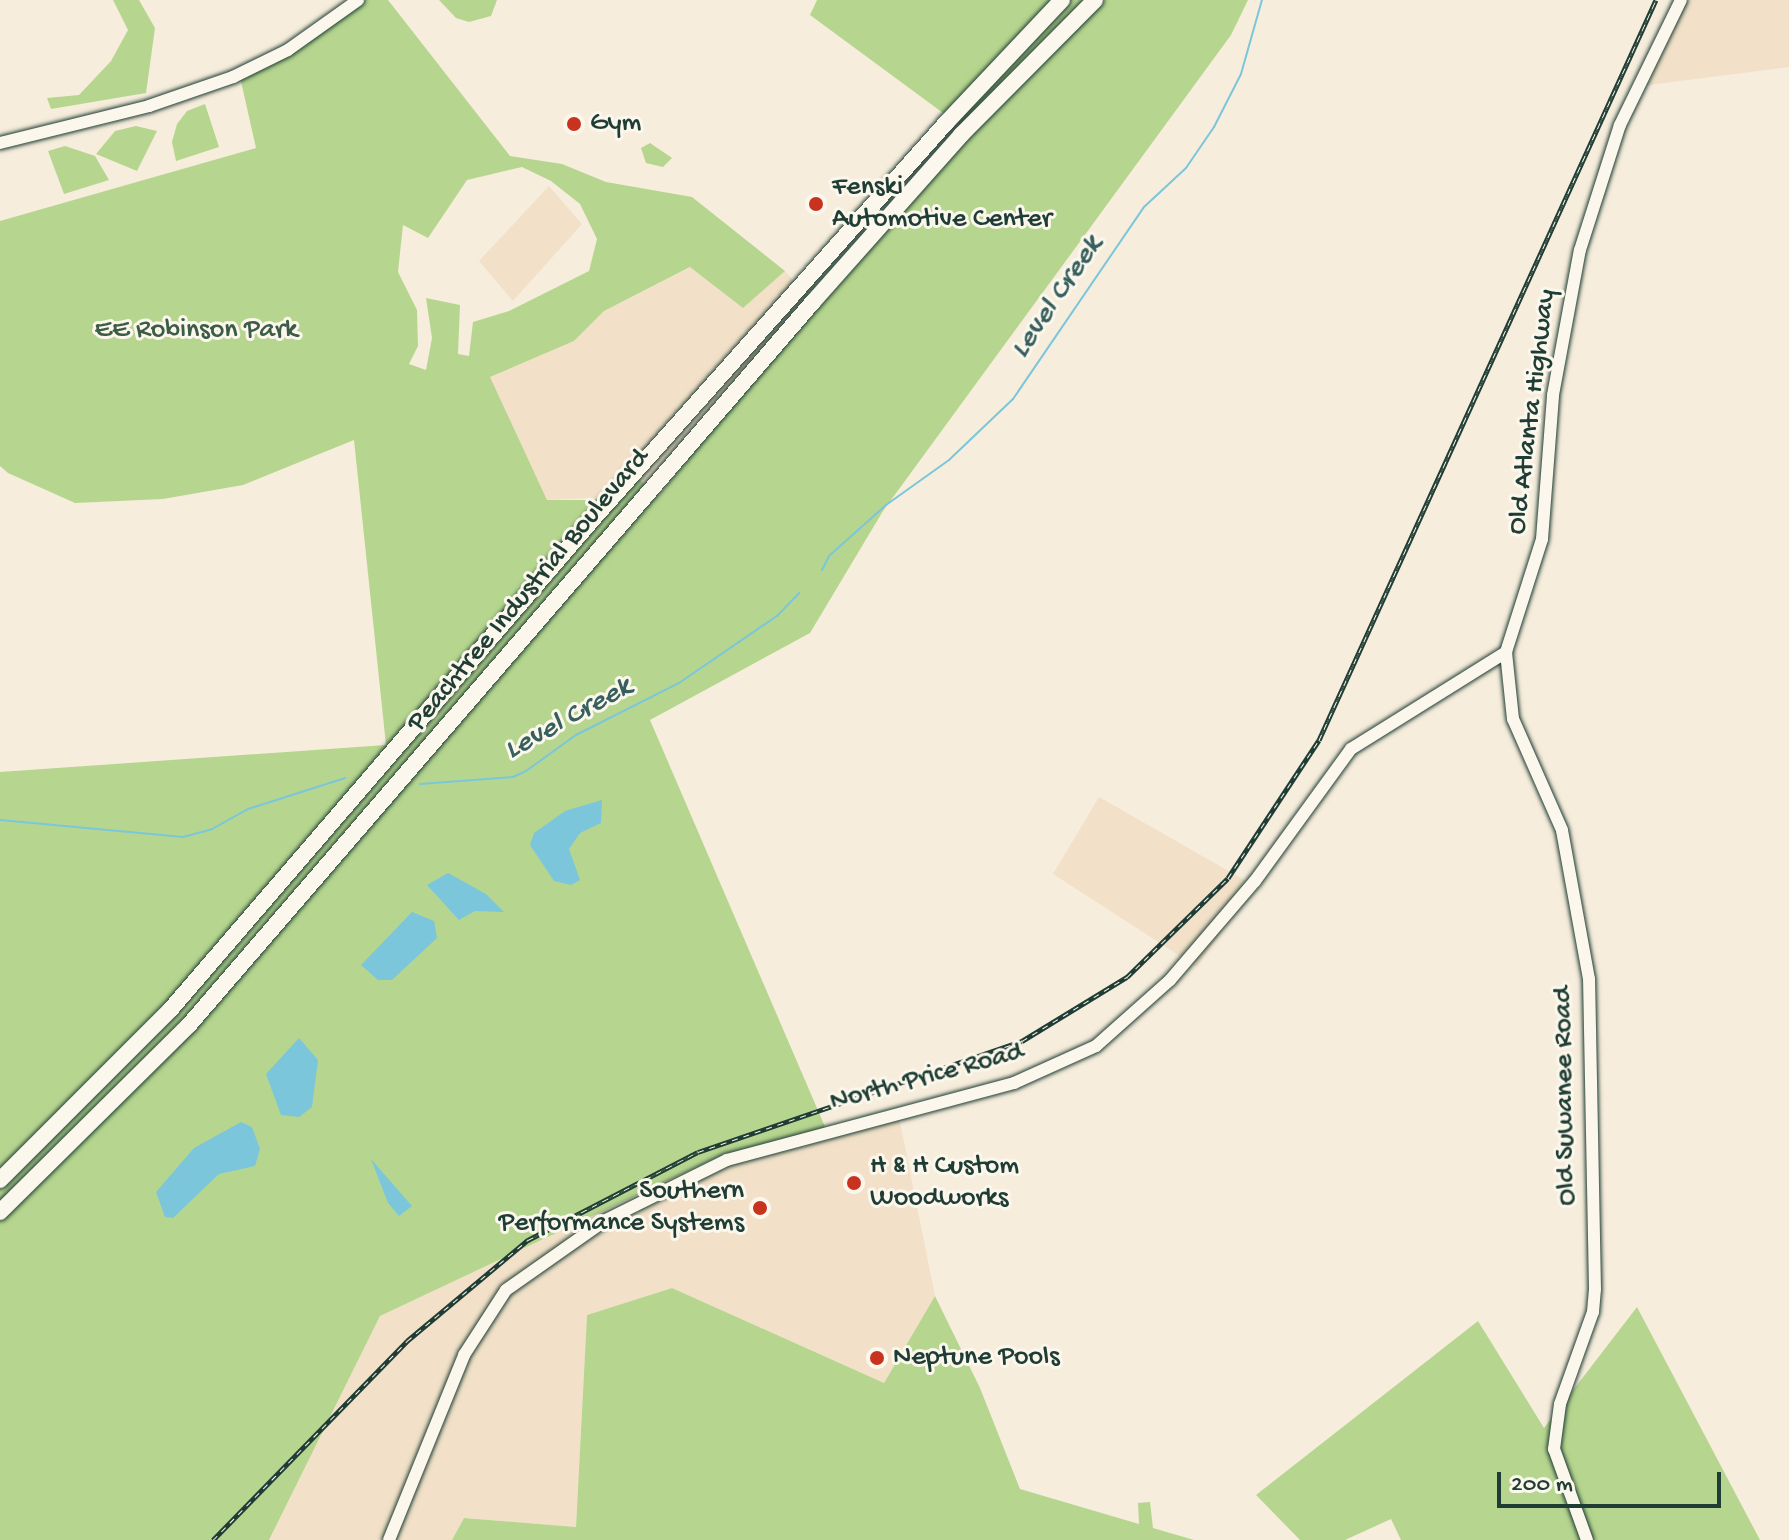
<!DOCTYPE html>
<style>
body{margin:0}
#map{position:relative;width:1789px;height:1540px;overflow:hidden;background:#f7eddc;font-family:"Gochi Hand",sans-serif}
div>[style]{position:absolute}
.built>*{inset:0;background:#f2e1c8}
.green>*{inset:0;background:#b6d68f}
.water>*{inset:0;background:#7bc6db}
.stream>*{height:2px;margin:-1px;padding:0 1px;transform-origin:1px;border-radius:1px;background:#7bc6db}
.roads{filter:drop-shadow(0 0 2px #1f3d34) drop-shadow(0 0 2px #1f3d34)}
.secondary>*{height:12px;margin:-6px;padding:0 6px;transform-origin:6px;border-radius:6px;background:#fbf7ec}
.highway>*{height:16px;margin:-8px;padding:0 8px;transform-origin:8px;border-radius:8px;background:#fbf7ec}
.rail>*{height:5px;margin-top:-2.5px;transform-origin:0;background:repeating-linear-gradient(90deg,#fbf7ec 0 6px,#1f3d34 0 12px);box-sizing:border-box;border-block:2px solid #1f3d34}
.dots>*{width:22px;height:22px;translate:-50% -50%;box-sizing:border-box;border:4px solid #fbf7ec;border-radius:50%}
span{translate:-50% -50%;white-space:nowrap;text-align:center;line-height:1.15;-webkit-text-stroke:6px #fbf7ec;paint-order:stroke}
.poi-label{font-size:28px;color:#1f3d34}
.left{translate:0 -50%;text-align:left}
.right{translate:-100% -50%;text-align:right}
.park-label{font-size:28px;color:#3d5c46}
.street-label{font-size:28px;color:#1f3d34}
.water-label{font-size:30px;color:#365f5e;font-style:italic}
.scale{position:absolute;left:1497px;top:1472px;width:224px;height:36px;box-sizing:border-box;border:4px solid #1f3d34;border-top:0;padding-left:10px;font-size:24px;line-height:28px;white-space:nowrap;color:#1f3d34;-webkit-text-stroke:6px #fbf7ec;paint-order:stroke}
</style>
<div id="map">
<div class="built">
<div style="clip-path:polygon(1684px 0,1789px 0,1789px 67px,1641px 86px)"></div>
<div style="clip-path:polygon(549px 186px,582px 224px,513px 301px,479px 261px)"></div>
<div style="clip-path:polygon(691px 267px,743px 307px,785px 271px,814px 304px,659px 495px,547px 500px,489px 377px,574px 341px,604px 311px)"></div>
<div style="clip-path:polygon(1099px 797px,1253px 885px,1197px 967px,1053px 874px)"></div>
<div style="clip-path:polygon(899px 1117px,935px 1296px,884px 1383px,672px 1288px,587px 1315px,576px 1527px,464px 1518px,452px 1540px,269px 1540px,380px 1316px,724px 1154px)"></div>
</div>
<div class="green">
<div style="clip-path:polygon(113px 0,139px 0,155px 28px,146px 93px,51px 109px,47px 98px,79px 95px,111px 61px,128px 30px)"></div>
<div style="clip-path:polygon(evenodd,357px 0,388px 0,510px 156px,562px 164px,606px 182px,692px 197px,785px 271px,743px 308px,690px 267px,604px 311px,574px 341px,490px 377px,547px 500px,595px 500px,624px 468px,659px 495px,874px 231px,973px 135px,810px 15px,817px 0,1248px 0,1231px 35px,883px 511px,810px 633px,650px 720px,826px 1129px,724px 1154px,380px 1316px,269px 1540px,0 1540px,0 772px,386px 745px,354px 440px,243px 485px,163px 499px,75px 503px,8px 473px,0 466px,0 221px,256px 148px,238px 68px,303px 43px,357px 0,522px 167px,551px 181px,580px 204px,597px 239px,589px 271px,509px 311px,473px 322px,469px 356px,458px 354px,460px 305px,426px 298px,432px 338px,426px 370px,409px 364px,418px 346px,417px 310px,398px 272px,403px 225px,428px 238px,467px 180px,522px 167px)"></div>
<div style="clip-path:polygon(439px 0,497px 0,491px 16px,469px 22px,456px 18px)"></div>
<div style="clip-path:polygon(205px 104px,219px 147px,176px 161px,172px 142px,177px 124px,187px 111px)"></div>
<div style="clip-path:polygon(136px 126px,157px 131px,137px 171px,96px 154px,115px 131px)"></div>
<div style="clip-path:polygon(650px 143px,672px 158px,663px 167px,646px 163px,641px 148px)"></div>
<div style="clip-path:polygon(65px 146px,95px 156px,109px 180px,64px 194px,48px 151px)"></div>
<div style="clip-path:polygon(672px 1288px,884px 1383px,935px 1296px,980px 1388px,1020px 1489px,1139px 1524px,1138px 1503px,1150px 1502px,1153px 1528px,1194px 1540px,452px 1540px,464px 1518px,576px 1527px,587px 1315px)"></div>
<div style="clip-path:polygon(1637px 1307px,1760px 1540px,1401px 1540px,1391px 1519px,1345px 1540px,1300px 1540px,1256px 1495px,1478px 1321px,1544px 1428px)"></div>
</div>
<div class="water">
<div style="clip-path:polygon(602px 800px,601px 823px,580px 833px,569px 849px,580px 880px,571px 885px,554px 881px,530px 845px,534px 833px,565px 811px)"></div>
<div style="clip-path:polygon(448px 873px,486px 894px,504px 912px,475px 911px,459px 920px,427px 885px)"></div>
<div style="clip-path:polygon(412px 912px,434px 921px,437px 938px,392px 980px,378px 980px,361px 965px)"></div>
<div style="clip-path:polygon(299px 1038px,318px 1060px,312px 1107px,299px 1117px,281px 1115px,266px 1074px)"></div>
<div style="clip-path:polygon(241px 1122px,252px 1127px,260px 1149px,255px 1166px,219px 1174px,173px 1218px,165px 1217px,156px 1192px,194px 1148px)"></div>
<div style="clip-path:polygon(371px 1159px,412px 1206px,399px 1216px,388px 1203px)"></div>
</div>
<div class="stream">
<div style="left:822px;top:570px;width:16px;rotate:-63deg"></div>
<div style="left:829px;top:556px;width:76px;rotate:-41.8deg"></div>
<div style="left:886px;top:505px;width:77px;rotate:-35.5deg"></div>
<div style="left:949px;top:460px;width:88px;rotate:-43.6deg"></div>
<div style="left:1013px;top:399px;width:232px;rotate:-55.7deg"></div>
<div style="left:1144px;top:207px;width:57px;rotate:-42.9deg"></div>
<div style="left:1186px;top:168px;width:50px;rotate:-55.7deg"></div>
<div style="left:1214px;top:127px;width:59px;rotate:-63deg"></div>
<div style="left:1241px;top:74px;width:77px;rotate:-74.2deg"></div>
<div style="left:420px;top:784px;width:93px;rotate:-4.3deg"></div>
<div style="left:513px;top:777px;width:14px;rotate:-25deg"></div>
<div style="left:526px;top:771px;width:62px;rotate:-35.8deg"></div>
<div style="left:576px;top:735px;width:115px;rotate:-26.8deg"></div>
<div style="left:679px;top:683px;width:119px;rotate:-34.4deg"></div>
<div style="left:777px;top:616px;width:32px;rotate:-46deg"></div>
<div style="left:0;top:820px;width:184px;rotate:5.3deg"></div>
<div style="left:183px;top:837px;width:30px;rotate:-15deg"></div>
<div style="left:212px;top:829px;width:41px;rotate:-29.1deg"></div>
<div style="left:248px;top:809px;width:102px;rotate:-17.7deg"></div>
</div>
<div class="roads">
<div class="secondary">
<div style="left:0;top:143px;width:154px;rotate:-13.9deg"></div>
<div style="left:149px;top:106px;width:89px;rotate:-19deg"></div>
<div style="left:233px;top:77px;width:61px;rotate:-26.1deg"></div>
<div style="left:288px;top:50px;width:86px;rotate:-35.5deg"></div>
<div style="left:389px;top:1540px;width:200px;rotate:-67.9deg"></div>
<div style="left:464px;top:1355px;width:77px;rotate:-57.1deg"></div>
<div style="left:506px;top:1290px;width:120px;rotate:-35.1deg"></div>
<div style="left:604px;top:1221px;width:137px;rotate:-26.4deg"></div>
<div style="left:727px;top:1160px;width:297px;rotate:-15deg"></div>
<div style="left:1014px;top:1083px;width:90px;rotate:-24.3deg"></div>
<div style="left:1096px;top:1046px;width:99px;rotate:-41.7deg"></div>
<div style="left:1170px;top:980px;width:130px;rotate:-49.4deg"></div>
<div style="left:1255px;top:881px;width:163px;rotate:-54deg"></div>
<div style="left:1351px;top:749px;width:183px;rotate:-32deg"></div>
<div style="left:1587px;top:1540px;width:97px;rotate:-109.9deg"></div>
<div style="left:1554px;top:1449px;width:45px;rotate:-82.4deg"></div>
<div style="left:1560px;top:1404px;width:98px;rotate:-70.3deg"></div>
<div style="left:1593px;top:1312px;width:23px;rotate:-85deg"></div>
<div style="left:1595px;top:1289px;width:310px;rotate:-91.1deg"></div>
<div style="left:1589px;top:979px;width:151px;rotate:-100.3deg"></div>
<div style="left:1562px;top:830px;width:121px;rotate:-113.8deg"></div>
<div style="left:1513px;top:719px;width:67px;rotate:-96deg"></div>
<div style="left:1506px;top:652px;width:119px;rotate:-72.3deg"></div>
<div style="left:1542px;top:539px;width:144px;rotate:-85.6deg"></div>
<div style="left:1553px;top:395px;width:147px;rotate:-79.5deg"></div>
<div style="left:1580px;top:250px;width:131px;rotate:-72.3deg"></div>
<div style="left:1620px;top:125px;width:139px;rotate:-64deg"></div>
</div>
<div class="highway">
<div style="left:0;top:1180px;width:242px;rotate:-45deg"></div>
<div style="left:171px;top:1009px;width:647px;rotate:-49.26deg"></div>
<div style="left:593px;top:519px;width:530px;rotate:-48.29deg"></div>
<div style="left:946px;top:123px;width:169px;rotate:-46.7deg"></div>
<div style="left:0;top:1212px;width:266px;rotate:-44.7deg"></div>
<div style="left:189px;top:1025px;width:954px;rotate:-49.21deg"></div>
<div style="left:812px;top:303px;width:225px;rotate:-48.4deg"></div>
<div style="left:961px;top:135px;width:190px;rotate:-45.2deg"></div>
</div>
</div>
<div class="rail">
<div style="left:213px;top:1540px;width:278px;rotate:-45.7deg"></div>
<div style="left:407px;top:1341px;width:158px;rotate:-39.9deg"></div>
<div style="left:528px;top:1240px;width:191px;rotate:-27.4deg"></div>
<div style="left:698px;top:1152px;width:342px;rotate:-18.9deg"></div>
<div style="left:1022px;top:1041px;width:123px;rotate:-31.4deg"></div>
<div style="left:1127px;top:977px;width:141px;rotate:-44.4deg"></div>
<div style="left:1228px;top:878px;width:165px;rotate:-56.6deg"></div>
<div style="left:1319px;top:740px;width:813px;rotate:-65.52deg"></div>
</div>
<div class="dots">
<div style="left:574px;top:124px;background:#c8321e"></div>
<div style="left:816px;top:204px;background:#c8321e"></div>
<div style="left:854px;top:1183px;background:#c8321e"></div>
<div style="left:760px;top:1208px;background:#c8321e"></div>
<div style="left:877px;top:1358px;background:#c8321e"></div>
</div>
<div class="poi-label">
<span class="left" style="left:590px;top:124px">Gym</span>
<span class="left" style="left:832px;top:204px">Fenski<br>Automotive Center</span>
<span class="left" style="left:870px;top:1183px">H &amp; H Custom<br>Woodworks</span>
<span class="right" style="left:744px;top:1208px">Southern<br>Performance Systems</span>
<span class="left" style="left:893px;top:1358px">Neptune Pools</span>
</div>
<div class="park-label">
<span style="left:196px;top:331px">EE Robinson Park</span>
</div>
<div class="street-label">
<span style="left:1533px;top:412px;rotate:-83deg">Old Atlanta Highway</span>
<span style="left:529px;top:591px;rotate:-50deg">Peachtree Industrial Boulevard</span>
<span style="left:927px;top:1078px;rotate:-15deg">North Price Road</span>
<span style="left:1566px;top:1096px;rotate:-91deg">Old Suwanee Road</span>
</div>
<div class="water-label">
<span style="left:1058px;top:298px;rotate:-56deg">Level Creek</span>
<span style="left:569px;top:720px;rotate:-29deg">Level Creek</span>
</div>
<div class="scale">200 m</div>
</div>
